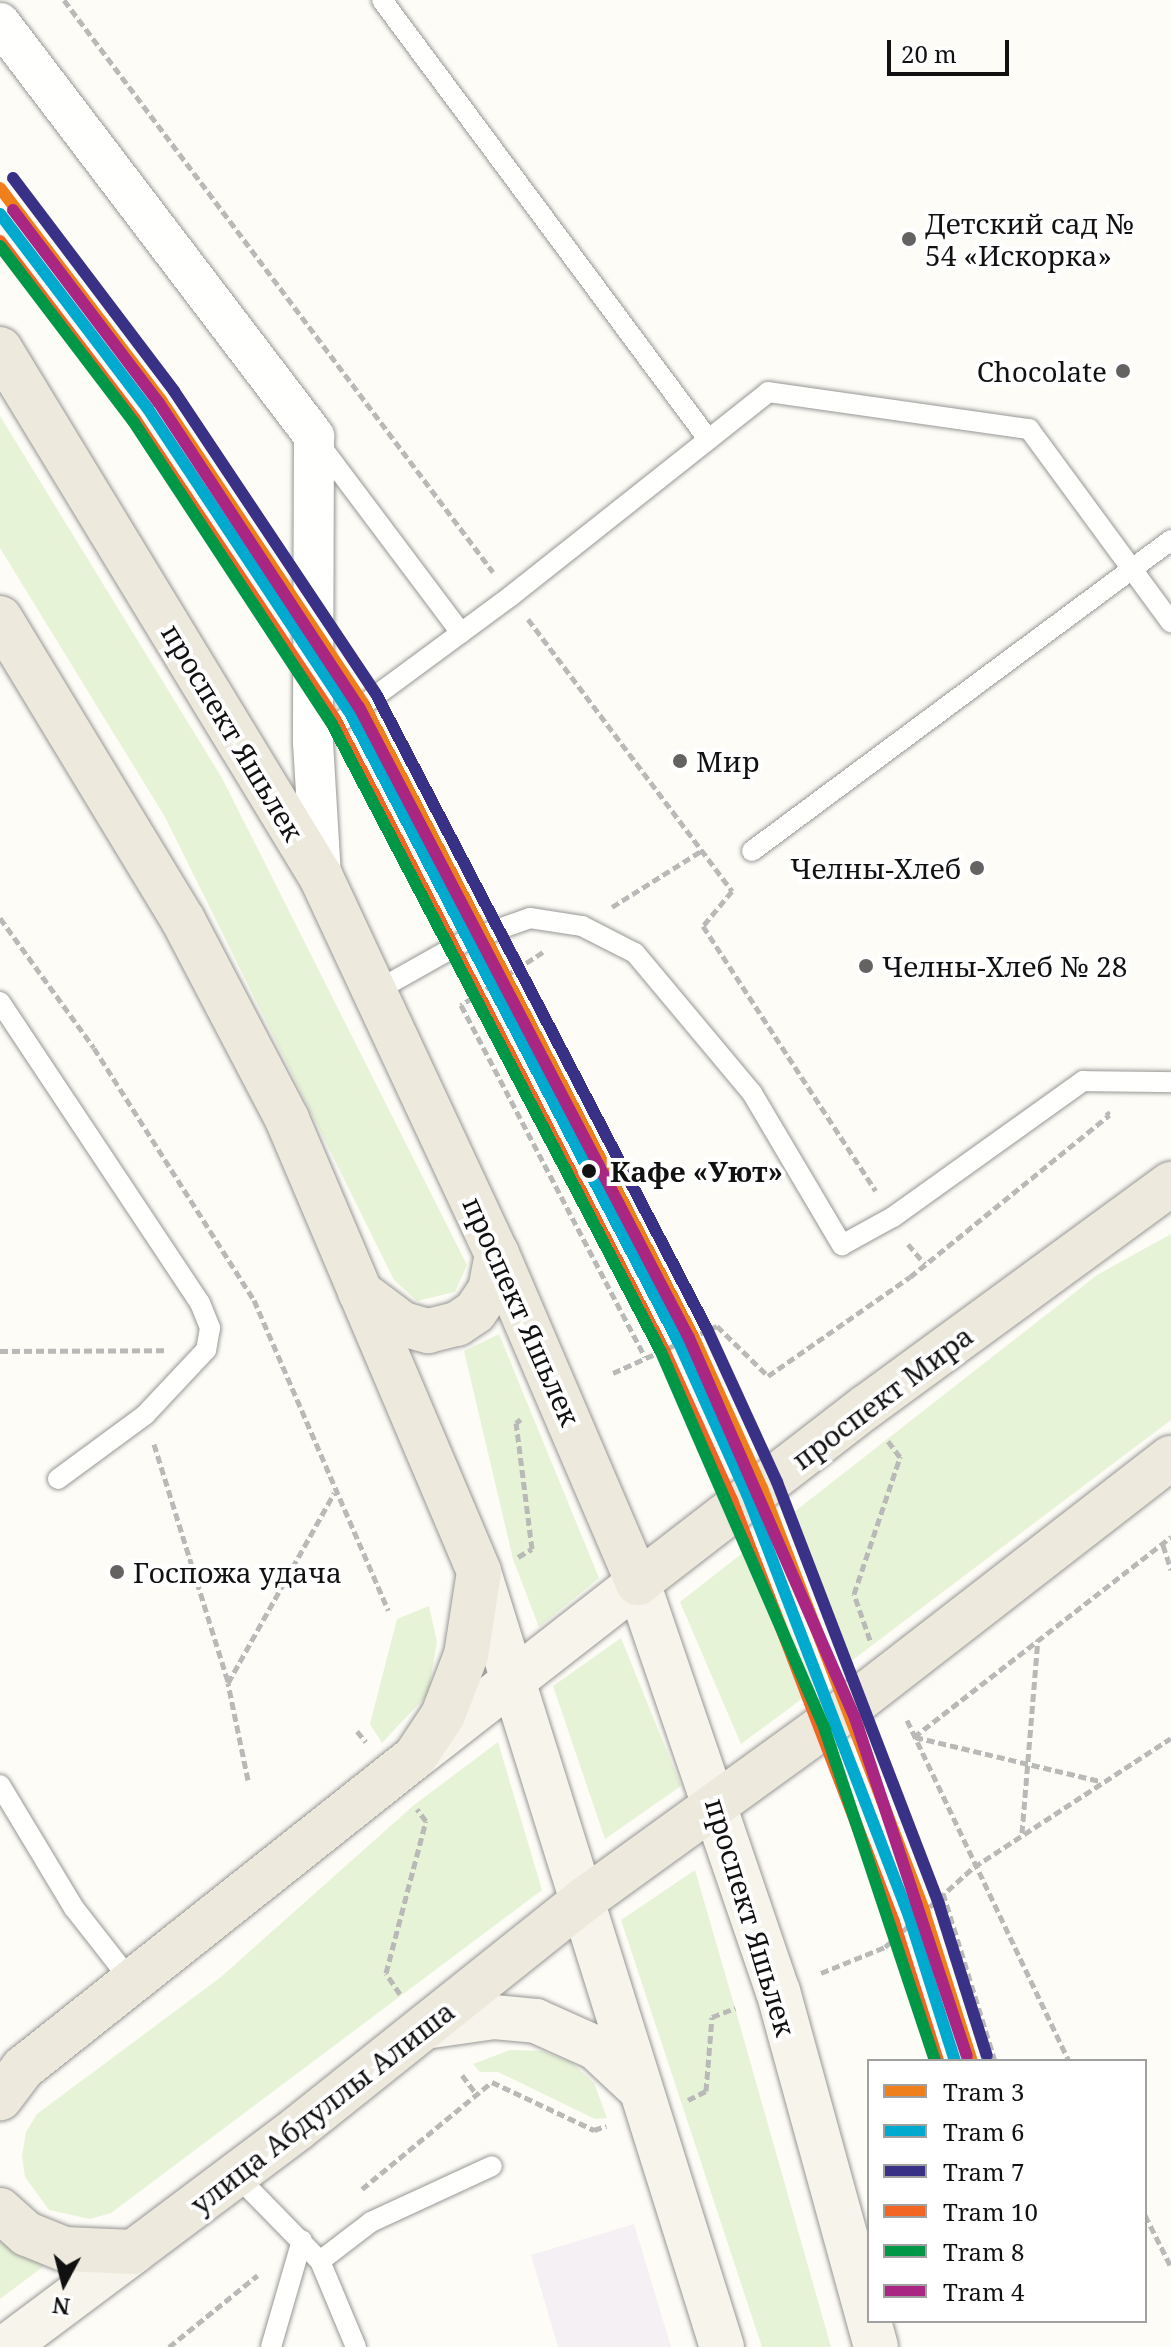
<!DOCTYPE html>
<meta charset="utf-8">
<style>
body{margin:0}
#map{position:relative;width:1171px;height:2347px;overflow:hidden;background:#fdfcf7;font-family:"Noto Serif",serif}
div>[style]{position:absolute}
.industrial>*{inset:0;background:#f5f0f3}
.green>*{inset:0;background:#e7f3d7}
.path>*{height:5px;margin-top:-2.5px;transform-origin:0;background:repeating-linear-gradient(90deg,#b9b9b8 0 8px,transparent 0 12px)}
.roads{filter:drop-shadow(0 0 2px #979795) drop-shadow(0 0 2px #979795)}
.service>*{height:20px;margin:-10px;padding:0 10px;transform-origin:10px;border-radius:10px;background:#fffffe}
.minor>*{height:40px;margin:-20px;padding:0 20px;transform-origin:20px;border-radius:20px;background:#fffffe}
.secondary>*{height:44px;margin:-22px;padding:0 22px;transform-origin:22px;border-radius:22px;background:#f6f4eb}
.primary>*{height:44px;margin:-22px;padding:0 22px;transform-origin:22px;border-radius:22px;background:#ede9dc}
.tram-1>*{height:12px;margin:-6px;padding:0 6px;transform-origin:6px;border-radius:6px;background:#ef7f1b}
.tram-2>*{height:12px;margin:-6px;padding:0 6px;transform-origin:6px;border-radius:6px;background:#00a9ce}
.tram-3>*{height:12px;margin:-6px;padding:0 6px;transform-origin:6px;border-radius:6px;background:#393186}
.tram-4>*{height:12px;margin:-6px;padding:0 6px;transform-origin:6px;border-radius:6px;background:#f26522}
.tram-5>*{height:12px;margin:-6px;padding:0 6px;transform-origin:6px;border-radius:6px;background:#009746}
.tram-6>*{height:12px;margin:-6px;padding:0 6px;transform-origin:6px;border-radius:6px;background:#a92683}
.dots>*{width:22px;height:22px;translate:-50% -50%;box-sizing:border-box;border:4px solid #fff;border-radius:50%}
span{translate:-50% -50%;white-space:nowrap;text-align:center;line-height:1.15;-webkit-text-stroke:8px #fff;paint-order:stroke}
.poi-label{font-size:28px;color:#111}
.left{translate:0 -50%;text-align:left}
.right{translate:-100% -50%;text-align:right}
.street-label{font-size:28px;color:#111}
.stop-label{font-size:28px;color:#111;font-weight:700}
.legend{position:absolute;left:867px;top:2059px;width:280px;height:264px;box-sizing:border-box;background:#fff;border:2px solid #a0a0a0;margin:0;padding:10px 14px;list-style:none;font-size:24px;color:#111}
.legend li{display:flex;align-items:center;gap:16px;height:40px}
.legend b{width:40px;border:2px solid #a0a0a0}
.north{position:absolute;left:24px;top:2243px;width:80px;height:80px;-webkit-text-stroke:6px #fff;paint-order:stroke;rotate:187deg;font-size:22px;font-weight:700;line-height:32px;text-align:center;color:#111}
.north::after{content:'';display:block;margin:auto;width:28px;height:36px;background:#111;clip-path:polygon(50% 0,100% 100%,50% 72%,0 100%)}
.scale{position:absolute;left:887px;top:40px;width:122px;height:36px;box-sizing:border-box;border:4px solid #111;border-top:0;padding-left:10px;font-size:24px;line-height:28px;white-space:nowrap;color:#111;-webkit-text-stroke:6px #fff;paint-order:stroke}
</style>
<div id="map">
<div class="industrial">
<div style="clip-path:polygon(634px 2224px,671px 2347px,558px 2347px,531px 2255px)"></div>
</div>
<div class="green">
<div style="clip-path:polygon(0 416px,222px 778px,467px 1265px,455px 1292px,417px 1301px,394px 1280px,165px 817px,0 548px)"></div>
<div style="clip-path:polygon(1171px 1234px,1171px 1420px,850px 1662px,789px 1516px,1097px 1275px)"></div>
<div style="clip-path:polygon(499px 1334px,599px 1578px,539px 1627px,513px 1559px,464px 1351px)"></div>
<div style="clip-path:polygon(754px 1544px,815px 1689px,741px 1744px,680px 1602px)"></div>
<div style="clip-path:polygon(429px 1606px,437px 1642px,428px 1694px,382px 1743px,370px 1724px,397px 1619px)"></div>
<div style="clip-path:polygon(621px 1638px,681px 1786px,605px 1839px,553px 1686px)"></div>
<div style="clip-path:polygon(498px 1742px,542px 1890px,111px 2213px,90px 2219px,49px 2210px,25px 2177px,22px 2156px,26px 2132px,37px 2114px,221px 1977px,414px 1805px)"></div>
<div style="clip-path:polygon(695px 1870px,735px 2008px,831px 2347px,762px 2347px,621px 1920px)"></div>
<div style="clip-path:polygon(510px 2050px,542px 2051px,572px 2063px,594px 2083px,607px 2118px,595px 2119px,498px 2072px,480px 2072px,473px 2064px)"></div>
<div style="clip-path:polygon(0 2242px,44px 2266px,0 2299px)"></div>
</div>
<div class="path">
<div style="left:64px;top:0;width:715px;rotate:53.13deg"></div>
<div style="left:528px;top:619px;width:340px;rotate:53.1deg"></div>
<div style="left:732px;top:891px;width:45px;rotate:129.6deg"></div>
<div style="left:703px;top:926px;width:316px;rotate:56.9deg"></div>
<div style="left:612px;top:907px;width:105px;rotate:-32.2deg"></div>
<div style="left:0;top:918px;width:160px;rotate:54.1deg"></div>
<div style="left:94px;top:1048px;width:299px;rotate:57.6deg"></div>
<div style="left:254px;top:1300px;width:338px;rotate:66.6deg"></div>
<div style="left:543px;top:952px;width:98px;rotate:147.1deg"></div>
<div style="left:461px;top:1005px;width:397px;rotate:62.4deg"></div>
<div style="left:908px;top:1244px;width:26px;rotate:50deg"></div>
<div style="left:0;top:1351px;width:165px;rotate:-0.3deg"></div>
<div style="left:613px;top:1373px;width:114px;rotate:-24.3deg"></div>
<div style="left:717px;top:1326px;width:71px;rotate:44.4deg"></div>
<div style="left:768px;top:1376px;width:173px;rotate:-34.9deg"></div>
<div style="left:910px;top:1277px;width:257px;rotate:-39.1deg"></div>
<div style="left:1109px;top:1115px;width:4px;rotate:-124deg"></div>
<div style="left:154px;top:1444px;width:249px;rotate:72.7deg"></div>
<div style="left:1163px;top:1545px;width:26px;rotate:72deg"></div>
<div style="left:518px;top:1557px;width:16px;rotate:-30deg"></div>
<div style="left:532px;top:1549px;width:127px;rotate:-97.2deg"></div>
<div style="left:516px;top:1423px;width:6px;rotate:-39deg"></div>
<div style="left:870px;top:1640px;width:49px;rotate:-109.2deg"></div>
<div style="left:854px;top:1594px;width:145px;rotate:-71.4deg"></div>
<div style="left:900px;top:1457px;width:20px;rotate:-127deg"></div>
<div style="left:907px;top:1720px;width:378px;rotate:64.6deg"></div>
<div style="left:357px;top:1731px;width:14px;rotate:51deg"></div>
<div style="left:914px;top:1737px;width:326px;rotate:-37.9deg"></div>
<div style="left:915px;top:1737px;width:190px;rotate:13.4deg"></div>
<div style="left:248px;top:1780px;width:99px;rotate:-101.7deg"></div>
<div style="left:228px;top:1683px;width:218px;rotate:-60.8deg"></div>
<div style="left:1022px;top:1833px;width:194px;rotate:-85.3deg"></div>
<div style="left:943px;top:1893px;width:176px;rotate:72.8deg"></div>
<div style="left:821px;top:1973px;width:69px;rotate:-22.1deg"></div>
<div style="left:885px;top:1947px;width:120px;rotate:-42deg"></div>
<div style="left:974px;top:1867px;width:235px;rotate:-33.2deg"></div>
<div style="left:400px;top:1994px;width:25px;rotate:-124deg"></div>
<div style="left:386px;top:1973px;width:157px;rotate:-75.3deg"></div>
<div style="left:426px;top:1821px;width:15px;rotate:-127deg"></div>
<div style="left:462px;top:2075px;width:21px;rotate:53deg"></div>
<div style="left:688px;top:2100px;width:20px;rotate:-27deg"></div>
<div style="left:706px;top:2091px;width:74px;rotate:-85.4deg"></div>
<div style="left:712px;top:2017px;width:25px;rotate:-21deg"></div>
<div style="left:362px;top:2189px;width:168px;rotate:-39.5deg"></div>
<div style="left:492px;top:2082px;width:113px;rotate:25.2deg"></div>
<div style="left:594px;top:2130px;width:13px;rotate:-18deg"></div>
<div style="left:1145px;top:2215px;width:58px;rotate:63.4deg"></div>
<div style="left:169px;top:2347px;width:114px;rotate:-39deg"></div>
</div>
<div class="roads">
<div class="service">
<div style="left:382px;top:0;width:547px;rotate:53.4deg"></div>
<div style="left:317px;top:441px;width:240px;rotate:53.1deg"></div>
<div style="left:313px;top:742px;width:246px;rotate:-36.4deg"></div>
<div style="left:511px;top:596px;width:328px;rotate:-38.4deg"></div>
<div style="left:768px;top:392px;width:264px;rotate:8.1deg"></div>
<div style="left:1029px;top:429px;width:240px;rotate:53.7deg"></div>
<div style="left:752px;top:851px;width:522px;rotate:-36.58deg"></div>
<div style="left:376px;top:991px;width:102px;rotate:-29.3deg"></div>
<div style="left:465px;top:941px;width:69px;rotate:-19.5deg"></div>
<div style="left:530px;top:918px;width:53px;rotate:8.7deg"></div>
<div style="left:582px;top:926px;width:59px;rotate:27deg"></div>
<div style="left:635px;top:953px;width:182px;rotate:50.1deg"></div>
<div style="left:752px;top:1093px;width:177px;rotate:59.4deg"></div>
<div style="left:842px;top:1245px;width:58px;rotate:-28.8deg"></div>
<div style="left:893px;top:1217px;width:234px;rotate:-35.6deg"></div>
<div style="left:1083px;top:1081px;width:88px;rotate:0.7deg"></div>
<div style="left:0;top:1002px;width:361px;rotate:56.4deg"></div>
<div style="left:200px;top:1303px;width:27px;rotate:68deg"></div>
<div style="left:210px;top:1328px;width:22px;rotate:100deg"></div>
<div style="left:206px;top:1350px;width:89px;rotate:133.2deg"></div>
<div style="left:145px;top:1415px;width:108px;rotate:143.7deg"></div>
<div style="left:0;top:1785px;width:144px;rotate:59deg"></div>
<div style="left:74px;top:1908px;width:93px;rotate:52deg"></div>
<div style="left:236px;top:2175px;width:120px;rotate:45.7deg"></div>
<div style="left:320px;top:2261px;width:93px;rotate:67.3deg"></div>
<div style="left:320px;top:2261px;width:64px;rotate:-37.4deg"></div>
<div style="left:371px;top:2222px;width:133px;rotate:-24.8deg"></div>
<div style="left:271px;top:2347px;width:111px;rotate:-73.8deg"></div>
</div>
<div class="minor">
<div style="left:0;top:23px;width:519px;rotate:52.75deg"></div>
<div style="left:314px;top:436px;width:306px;rotate:90.2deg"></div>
<div style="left:313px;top:742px;width:135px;rotate:86.6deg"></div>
</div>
<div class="secondary">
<div style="left:479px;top:1572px;width:812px;rotate:72.59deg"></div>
<div style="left:419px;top:1754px;width:278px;rotate:-38deg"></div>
<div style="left:638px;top:1583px;width:431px;rotate:71.1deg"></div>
<div style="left:778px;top:1991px;width:369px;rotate:74.6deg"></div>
<div style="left:425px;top:2027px;width:70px;rotate:-8.2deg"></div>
<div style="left:494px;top:2017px;width:42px;rotate:5.4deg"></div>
<div style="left:536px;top:2021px;width:66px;rotate:24.2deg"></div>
<div style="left:596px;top:2048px;width:60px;rotate:43deg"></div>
<div style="left:6px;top:2347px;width:159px;rotate:-36.8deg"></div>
</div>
<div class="primary">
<div style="left:0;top:349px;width:618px;rotate:58.7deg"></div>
<div style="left:321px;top:877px;width:416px;rotate:65deg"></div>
<div style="left:497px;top:1254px;width:358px;rotate:66.8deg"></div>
<div style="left:638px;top:1583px;width:288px;rotate:-37.7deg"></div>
<div style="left:866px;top:1407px;width:378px;rotate:-36.2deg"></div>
<div style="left:0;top:618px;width:353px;rotate:58.8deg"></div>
<div style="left:183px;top:920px;width:225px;rotate:62.4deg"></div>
<div style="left:287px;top:1119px;width:492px;rotate:67deg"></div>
<div style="left:479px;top:1572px;width:84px;rotate:98.9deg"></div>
<div style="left:466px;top:1655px;width:64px;rotate:111deg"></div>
<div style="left:443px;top:1715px;width:50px;rotate:123.7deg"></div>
<div style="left:415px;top:1757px;width:500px;rotate:141.57deg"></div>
<div style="left:23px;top:2068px;width:38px;rotate:127deg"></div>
<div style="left:360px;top:1292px;width:54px;rotate:36.7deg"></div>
<div style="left:403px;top:1324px;width:26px;rotate:16deg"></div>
<div style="left:428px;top:1331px;width:30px;rotate:-14deg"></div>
<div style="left:457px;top:1324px;width:22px;rotate:-34deg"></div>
<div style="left:475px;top:1312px;width:27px;rotate:-56deg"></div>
<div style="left:490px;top:1290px;width:37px;rotate:-79deg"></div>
<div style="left:0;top:2210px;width:36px;rotate:42deg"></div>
<div style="left:27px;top:2234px;width:40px;rotate:22deg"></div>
<div style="left:64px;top:2249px;width:69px;rotate:2.5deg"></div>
<div style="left:133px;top:2252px;width:206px;rotate:-36.9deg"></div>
<div style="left:298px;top:2128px;width:367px;rotate:-38.6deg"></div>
<div style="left:585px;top:1899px;width:324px;rotate:-35.9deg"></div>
<div style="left:847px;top:1709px;width:410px;rotate:-37.8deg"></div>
</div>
</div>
<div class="tram-1">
<div style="left:0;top:188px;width:266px;rotate:52.8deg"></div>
<div style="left:161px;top:400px;width:364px;rotate:56.3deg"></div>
<div style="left:363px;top:703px;width:714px;rotate:62.47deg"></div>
<div style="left:693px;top:1336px;width:167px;rotate:65.6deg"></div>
<div style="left:762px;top:1488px;width:453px;rotate:69deg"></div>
<div style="left:924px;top:1911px;width:157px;rotate:72.3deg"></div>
</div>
<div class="tram-2">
<div style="left:0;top:214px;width:245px;rotate:52.8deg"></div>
<div style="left:148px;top:409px;width:363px;rotate:56.4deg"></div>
<div style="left:349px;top:711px;width:713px;rotate:62.43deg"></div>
<div style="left:679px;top:1343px;width:166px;rotate:65.8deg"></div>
<div style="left:747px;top:1494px;width:452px;rotate:69deg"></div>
<div style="left:909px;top:1916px;width:152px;rotate:72.4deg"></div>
</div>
<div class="tram-3">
<div style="left:13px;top:178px;width:267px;rotate:52.9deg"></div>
<div style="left:174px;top:391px;width:364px;rotate:56.3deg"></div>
<div style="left:376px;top:694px;width:716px;rotate:62.47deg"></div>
<div style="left:707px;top:1329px;width:168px;rotate:65.4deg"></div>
<div style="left:777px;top:1482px;width:453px;rotate:69deg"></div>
<div style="left:939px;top:1905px;width:158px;rotate:72.4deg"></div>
</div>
<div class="tram-4">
<div style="left:0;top:241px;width:223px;rotate:52.8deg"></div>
<div style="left:135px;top:419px;width:361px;rotate:56.3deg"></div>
<div style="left:335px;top:719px;width:712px;rotate:62.46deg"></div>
<div style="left:664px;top:1350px;width:165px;rotate:65.6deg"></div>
<div style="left:732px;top:1500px;width:452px;rotate:69deg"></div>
<div style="left:894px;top:1922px;width:146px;rotate:72.4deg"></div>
</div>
<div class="tram-5">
<div style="left:0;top:246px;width:220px;rotate:52.8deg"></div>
<div style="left:133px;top:421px;width:363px;rotate:56.7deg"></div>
<div style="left:332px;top:724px;width:709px;rotate:62.35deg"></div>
<div style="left:661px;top:1352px;width:412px;rotate:66.5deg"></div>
<div style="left:825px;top:1730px;width:349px;rotate:71.6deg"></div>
</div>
<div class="tram-6">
<div style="left:13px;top:210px;width:242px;rotate:52.9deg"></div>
<div style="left:159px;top:403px;width:364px;rotate:56.7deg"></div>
<div style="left:359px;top:707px;width:712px;rotate:62.39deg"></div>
<div style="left:689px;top:1338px;width:415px;rotate:66.4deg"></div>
<div style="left:855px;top:1718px;width:356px;rotate:71.7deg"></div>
</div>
<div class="dots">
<div style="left:909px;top:239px;background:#646362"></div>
<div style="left:1123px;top:371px;background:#646362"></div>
<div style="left:680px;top:761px;background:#646362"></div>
<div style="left:977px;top:868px;background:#646362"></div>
<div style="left:866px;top:966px;background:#646362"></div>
<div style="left:589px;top:1171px;background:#111"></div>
<div style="left:117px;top:1572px;background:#646362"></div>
</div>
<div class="poi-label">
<span class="left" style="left:925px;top:239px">Детский сад №<br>54 «Искорка»</span>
<span class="right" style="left:1107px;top:371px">Chocolate</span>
<span class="left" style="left:696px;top:761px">Мир</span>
<span class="right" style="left:961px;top:868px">Челны-Хлеб</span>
<span class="left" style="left:882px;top:966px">Челны-Хлеб № 28</span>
<span class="left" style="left:133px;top:1572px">Госпожа удача</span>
</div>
<div class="street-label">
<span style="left:233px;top:732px;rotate:59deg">проспект Яшьлек</span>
<span style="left:522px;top:1311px;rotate:66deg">проспект Яшьлек</span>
<span style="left:882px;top:1397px;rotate:-37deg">проспект Мира</span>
<span style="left:751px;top:1917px;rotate:73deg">проспект Яшьлек</span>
<span style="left:322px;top:2107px;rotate:-38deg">улица Абдуллы Алиша</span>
</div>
<div class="stop-label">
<span class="left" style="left:610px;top:1171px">Кафе «Уют»</span>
</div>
<ul class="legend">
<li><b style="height:10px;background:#ef7f1b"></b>Tram 3</li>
<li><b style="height:10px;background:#00a9ce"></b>Tram 6</li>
<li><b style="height:10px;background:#393186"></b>Tram 7</li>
<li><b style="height:10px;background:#f26522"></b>Tram 10</li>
<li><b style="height:10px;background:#009746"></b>Tram 8</li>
<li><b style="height:10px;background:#a92683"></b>Tram 4</li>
</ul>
<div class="north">N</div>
<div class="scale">20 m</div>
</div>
